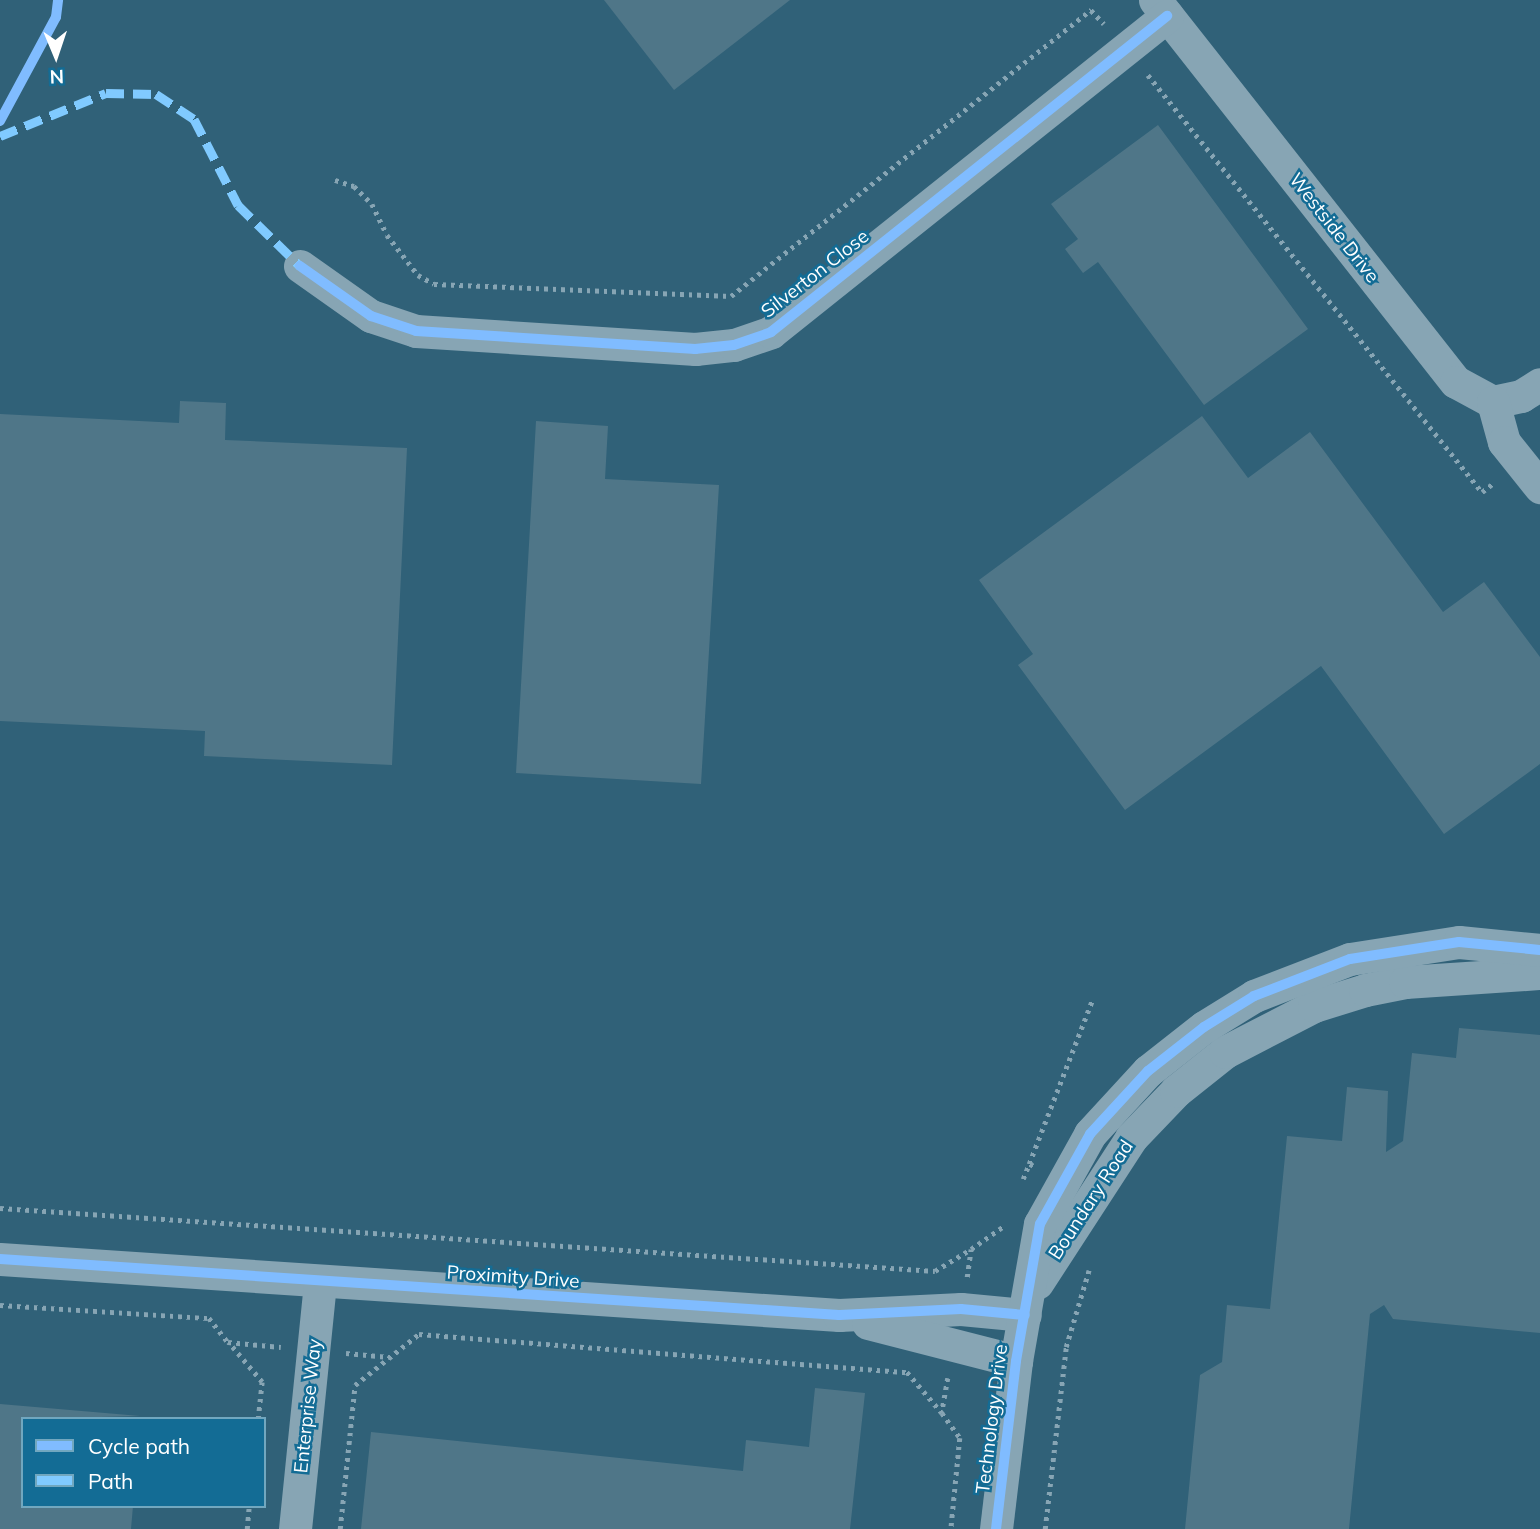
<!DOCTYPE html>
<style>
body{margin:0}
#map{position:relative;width:1540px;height:1529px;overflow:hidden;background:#306178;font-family:Mulish,sans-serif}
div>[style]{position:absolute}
.building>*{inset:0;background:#4f7688}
.path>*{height:4.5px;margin-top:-2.25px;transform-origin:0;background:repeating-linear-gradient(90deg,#87a5b4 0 3.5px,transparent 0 8.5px)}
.street>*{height:33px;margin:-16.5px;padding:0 16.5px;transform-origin:16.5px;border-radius:16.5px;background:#87a5b4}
.quiet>*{height:9px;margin-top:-4.5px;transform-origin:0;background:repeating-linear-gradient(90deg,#80caff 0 18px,transparent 0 27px)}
.cycleway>*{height:10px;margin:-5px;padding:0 5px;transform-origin:5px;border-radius:5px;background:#80bcff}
span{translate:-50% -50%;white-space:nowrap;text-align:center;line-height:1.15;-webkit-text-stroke:5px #136c95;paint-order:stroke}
.street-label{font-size:19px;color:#fff}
.legend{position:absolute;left:21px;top:1417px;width:245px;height:91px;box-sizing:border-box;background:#136c95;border:2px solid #71a7bf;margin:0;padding:9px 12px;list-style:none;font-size:21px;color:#fff}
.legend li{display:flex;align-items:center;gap:14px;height:35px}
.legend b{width:35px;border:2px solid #71a7bf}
.north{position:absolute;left:21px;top:21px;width:70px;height:70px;-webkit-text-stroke:5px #136c95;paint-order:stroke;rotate:178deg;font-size:19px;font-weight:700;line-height:28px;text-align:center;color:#fff}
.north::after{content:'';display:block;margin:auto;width:24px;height:32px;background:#fff;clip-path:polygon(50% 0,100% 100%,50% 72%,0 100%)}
</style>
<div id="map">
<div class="building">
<div style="clip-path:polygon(604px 0,790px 0,674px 90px)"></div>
<div style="clip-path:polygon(1158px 125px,1308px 329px,1204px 405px,1098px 262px,1083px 273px,1065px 249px,1078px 239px,1051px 204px)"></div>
<div style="clip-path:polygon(180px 401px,226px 403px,225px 440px,407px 448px,392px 765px,204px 756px,205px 731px,0 721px,0 414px,179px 423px)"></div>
<div style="clip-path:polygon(1202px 416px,1248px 478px,1310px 432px,1443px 612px,1484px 582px,1540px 657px,1540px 764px,1444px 834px,1321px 666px,1125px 810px,1018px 665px,1033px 654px,979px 580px)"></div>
<div style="clip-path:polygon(536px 421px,608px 426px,605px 479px,719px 485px,701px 784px,516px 773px)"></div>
<div style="clip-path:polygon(1459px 1028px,1540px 1035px,1540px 1333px,1393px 1319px,1384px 1305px,1370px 1314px,1349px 1529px,1185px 1529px,1200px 1375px,1222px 1362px,1227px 1305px,1270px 1309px,1287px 1136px,1342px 1141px,1347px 1087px,1388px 1091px,1386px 1152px,1403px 1141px,1412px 1053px,1456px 1058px)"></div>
<div style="clip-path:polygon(815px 1388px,865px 1393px,850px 1529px,361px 1529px,371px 1432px,743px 1471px,746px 1440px,809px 1447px)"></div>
<div style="clip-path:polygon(0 1404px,140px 1416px,23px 1419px,23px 1506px,133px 1506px,131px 1529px,0 1529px)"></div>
</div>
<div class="path">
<div style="left:1148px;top:75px;width:534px;rotate:51.31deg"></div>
<div style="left:1482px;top:492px;width:16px;rotate:-38deg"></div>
<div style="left:335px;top:180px;width:20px;rotate:18deg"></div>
<div style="left:354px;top:186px;width:25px;rotate:45deg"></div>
<div style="left:372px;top:204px;width:34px;rotate:64deg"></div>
<div style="left:387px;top:235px;width:51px;rotate:52.2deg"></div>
<div style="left:418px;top:275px;width:18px;rotate:29deg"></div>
<div style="left:434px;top:284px;width:297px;rotate:2.3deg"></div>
<div style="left:731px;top:296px;width:460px;rotate:-38.5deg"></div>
<div style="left:1091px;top:10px;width:19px;rotate:47deg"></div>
<div style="left:1033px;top:1166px;width:4px;rotate:-153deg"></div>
<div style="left:1029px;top:1164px;width:178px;rotate:-68.9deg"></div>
<div style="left:1023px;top:1179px;width:16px;rotate:-68deg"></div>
<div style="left:0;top:1208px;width:937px;rotate:3.85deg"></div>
<div style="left:935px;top:1271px;width:42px;rotate:-31.4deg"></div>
<div style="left:967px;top:1277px;width:28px;rotate:-82deg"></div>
<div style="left:971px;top:1249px;width:40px;rotate:-34.9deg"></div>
<div style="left:0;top:1305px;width:209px;rotate:3.6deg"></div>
<div style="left:209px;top:1318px;width:31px;rotate:52deg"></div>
<div style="left:346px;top:1353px;width:43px;rotate:5.3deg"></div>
<div style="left:948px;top:1378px;width:36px;rotate:100deg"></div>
<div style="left:942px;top:1413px;width:31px;rotate:54deg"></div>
<div style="left:960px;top:1438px;width:91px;rotate:95.6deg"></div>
<div style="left:258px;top:1419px;width:37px;rotate:-84deg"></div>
<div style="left:262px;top:1382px;width:52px;rotate:-130.4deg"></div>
<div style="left:228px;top:1342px;width:53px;rotate:5.4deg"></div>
<div style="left:247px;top:1529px;width:23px;rotate:-85deg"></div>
<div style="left:340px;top:1529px;width:145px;rotate:-84.1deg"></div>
<div style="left:355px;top:1385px;width:82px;rotate:-38.6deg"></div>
<div style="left:419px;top:1334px;width:489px;rotate:4.5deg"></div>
<div style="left:907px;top:1372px;width:54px;rotate:49.5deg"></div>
<div style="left:1045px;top:1529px;width:183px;rotate:-83.4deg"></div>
<div style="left:1066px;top:1347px;width:80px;rotate:-73.4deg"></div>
</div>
<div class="street">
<div style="left:1155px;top:0;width:486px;rotate:51.8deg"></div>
<div style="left:1456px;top:382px;width:42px;rotate:28.4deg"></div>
<div style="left:1493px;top:402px;width:29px;rotate:-12deg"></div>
<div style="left:1521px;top:396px;width:22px;rotate:-32deg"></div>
<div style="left:300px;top:266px;width:87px;rotate:35.2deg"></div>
<div style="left:371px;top:316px;width:47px;rotate:18.4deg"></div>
<div style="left:416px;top:331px;width:280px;rotate:3.7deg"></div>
<div style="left:695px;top:349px;width:39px;rotate:-6deg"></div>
<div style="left:734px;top:345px;width:39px;rotate:-19deg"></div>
<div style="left:771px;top:332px;width:507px;rotate:-38.59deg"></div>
<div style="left:1493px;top:402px;width:41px;rotate:74.6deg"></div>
<div style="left:1504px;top:442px;width:58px;rotate:51.3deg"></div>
<div style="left:0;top:1259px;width:841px;rotate:3.82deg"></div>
<div style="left:839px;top:1315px;width:122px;rotate:-2.8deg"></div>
<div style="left:961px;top:1309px;width:64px;rotate:5.4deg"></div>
<div style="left:1037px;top:1283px;width:173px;rotate:-57deg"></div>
<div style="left:1131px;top:1138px;width:65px;rotate:-46.2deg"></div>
<div style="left:1176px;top:1091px;width:63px;rotate:-38.5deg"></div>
<div style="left:1225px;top:1052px;width:100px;rotate:-27.3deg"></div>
<div style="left:1314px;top:1006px;width:53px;rotate:-17.4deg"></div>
<div style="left:1365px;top:990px;width:41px;rotate:-11.3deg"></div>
<div style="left:1405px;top:982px;width:135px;rotate:-3.8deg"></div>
<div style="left:868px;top:1323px;width:153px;rotate:14.4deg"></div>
<div style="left:295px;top:1529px;width:247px;rotate:-84.2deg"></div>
<div style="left:996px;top:1529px;width:169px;rotate:-83.2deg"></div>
<div style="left:1016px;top:1361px;width:139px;rotate:-80.1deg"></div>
<div style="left:1040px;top:1224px;width:103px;rotate:-60.9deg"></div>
<div style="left:1090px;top:1134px;width:86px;rotate:-47.4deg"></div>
<div style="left:1148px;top:1071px;width:71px;rotate:-38.2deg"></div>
<div style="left:1204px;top:1027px;width:59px;rotate:-31.8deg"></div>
<div style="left:1254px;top:996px;width:103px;rotate:-21.1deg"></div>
<div style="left:1350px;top:959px;width:110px;rotate:-8.9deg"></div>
<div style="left:1459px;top:942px;width:81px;rotate:5.6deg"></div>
</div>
<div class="quiet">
<div style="left:0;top:136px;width:114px;rotate:-22.1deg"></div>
<div style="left:106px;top:93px;width:50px;rotate:1.1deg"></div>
<div style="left:156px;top:94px;width:45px;rotate:33.3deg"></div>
<div style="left:194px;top:119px;width:97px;rotate:62.9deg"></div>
<div style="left:238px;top:205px;width:87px;rotate:44.5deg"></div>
</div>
<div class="cycleway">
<div style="left:0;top:121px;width:118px;rotate:-61.7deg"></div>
<div style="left:56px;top:17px;width:17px;rotate:-83deg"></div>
<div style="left:300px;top:266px;width:87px;rotate:35.2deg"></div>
<div style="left:371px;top:316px;width:47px;rotate:18.4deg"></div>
<div style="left:416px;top:331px;width:280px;rotate:3.7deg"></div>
<div style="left:695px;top:349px;width:39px;rotate:-6deg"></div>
<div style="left:734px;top:345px;width:39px;rotate:-19deg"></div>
<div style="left:771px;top:332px;width:507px;rotate:-38.59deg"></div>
<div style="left:0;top:1259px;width:841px;rotate:3.82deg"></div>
<div style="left:839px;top:1315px;width:122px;rotate:-2.8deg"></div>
<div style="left:961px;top:1309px;width:64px;rotate:5.4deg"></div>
<div style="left:996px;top:1529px;width:169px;rotate:-83.2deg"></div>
<div style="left:1016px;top:1361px;width:139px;rotate:-80.1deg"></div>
<div style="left:1040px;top:1224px;width:103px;rotate:-60.9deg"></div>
<div style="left:1090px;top:1134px;width:86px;rotate:-47.4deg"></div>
<div style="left:1148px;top:1071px;width:71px;rotate:-38.2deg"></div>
<div style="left:1204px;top:1027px;width:59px;rotate:-31.8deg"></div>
<div style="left:1254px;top:996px;width:103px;rotate:-21.1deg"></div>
<div style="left:1350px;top:959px;width:110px;rotate:-8.9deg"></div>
<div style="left:1459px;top:942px;width:81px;rotate:5.6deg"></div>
</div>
<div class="street-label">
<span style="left:1334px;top:228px;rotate:52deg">Westside Drive</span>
<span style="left:815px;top:274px;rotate:-38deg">Silverton Close</span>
<span style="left:1091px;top:1200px;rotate:-57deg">Boundary Road</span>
<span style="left:513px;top:1277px;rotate:4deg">Proximity Drive</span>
<span style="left:308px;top:1406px;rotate:-84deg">Enterprise Way</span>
<span style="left:992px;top:1419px;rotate:-83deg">Technology Drive</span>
</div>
<ul class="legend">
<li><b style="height:9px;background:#80bcff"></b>Cycle path</li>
<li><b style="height:9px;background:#80caff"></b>Path</li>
</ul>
<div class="north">N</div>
</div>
